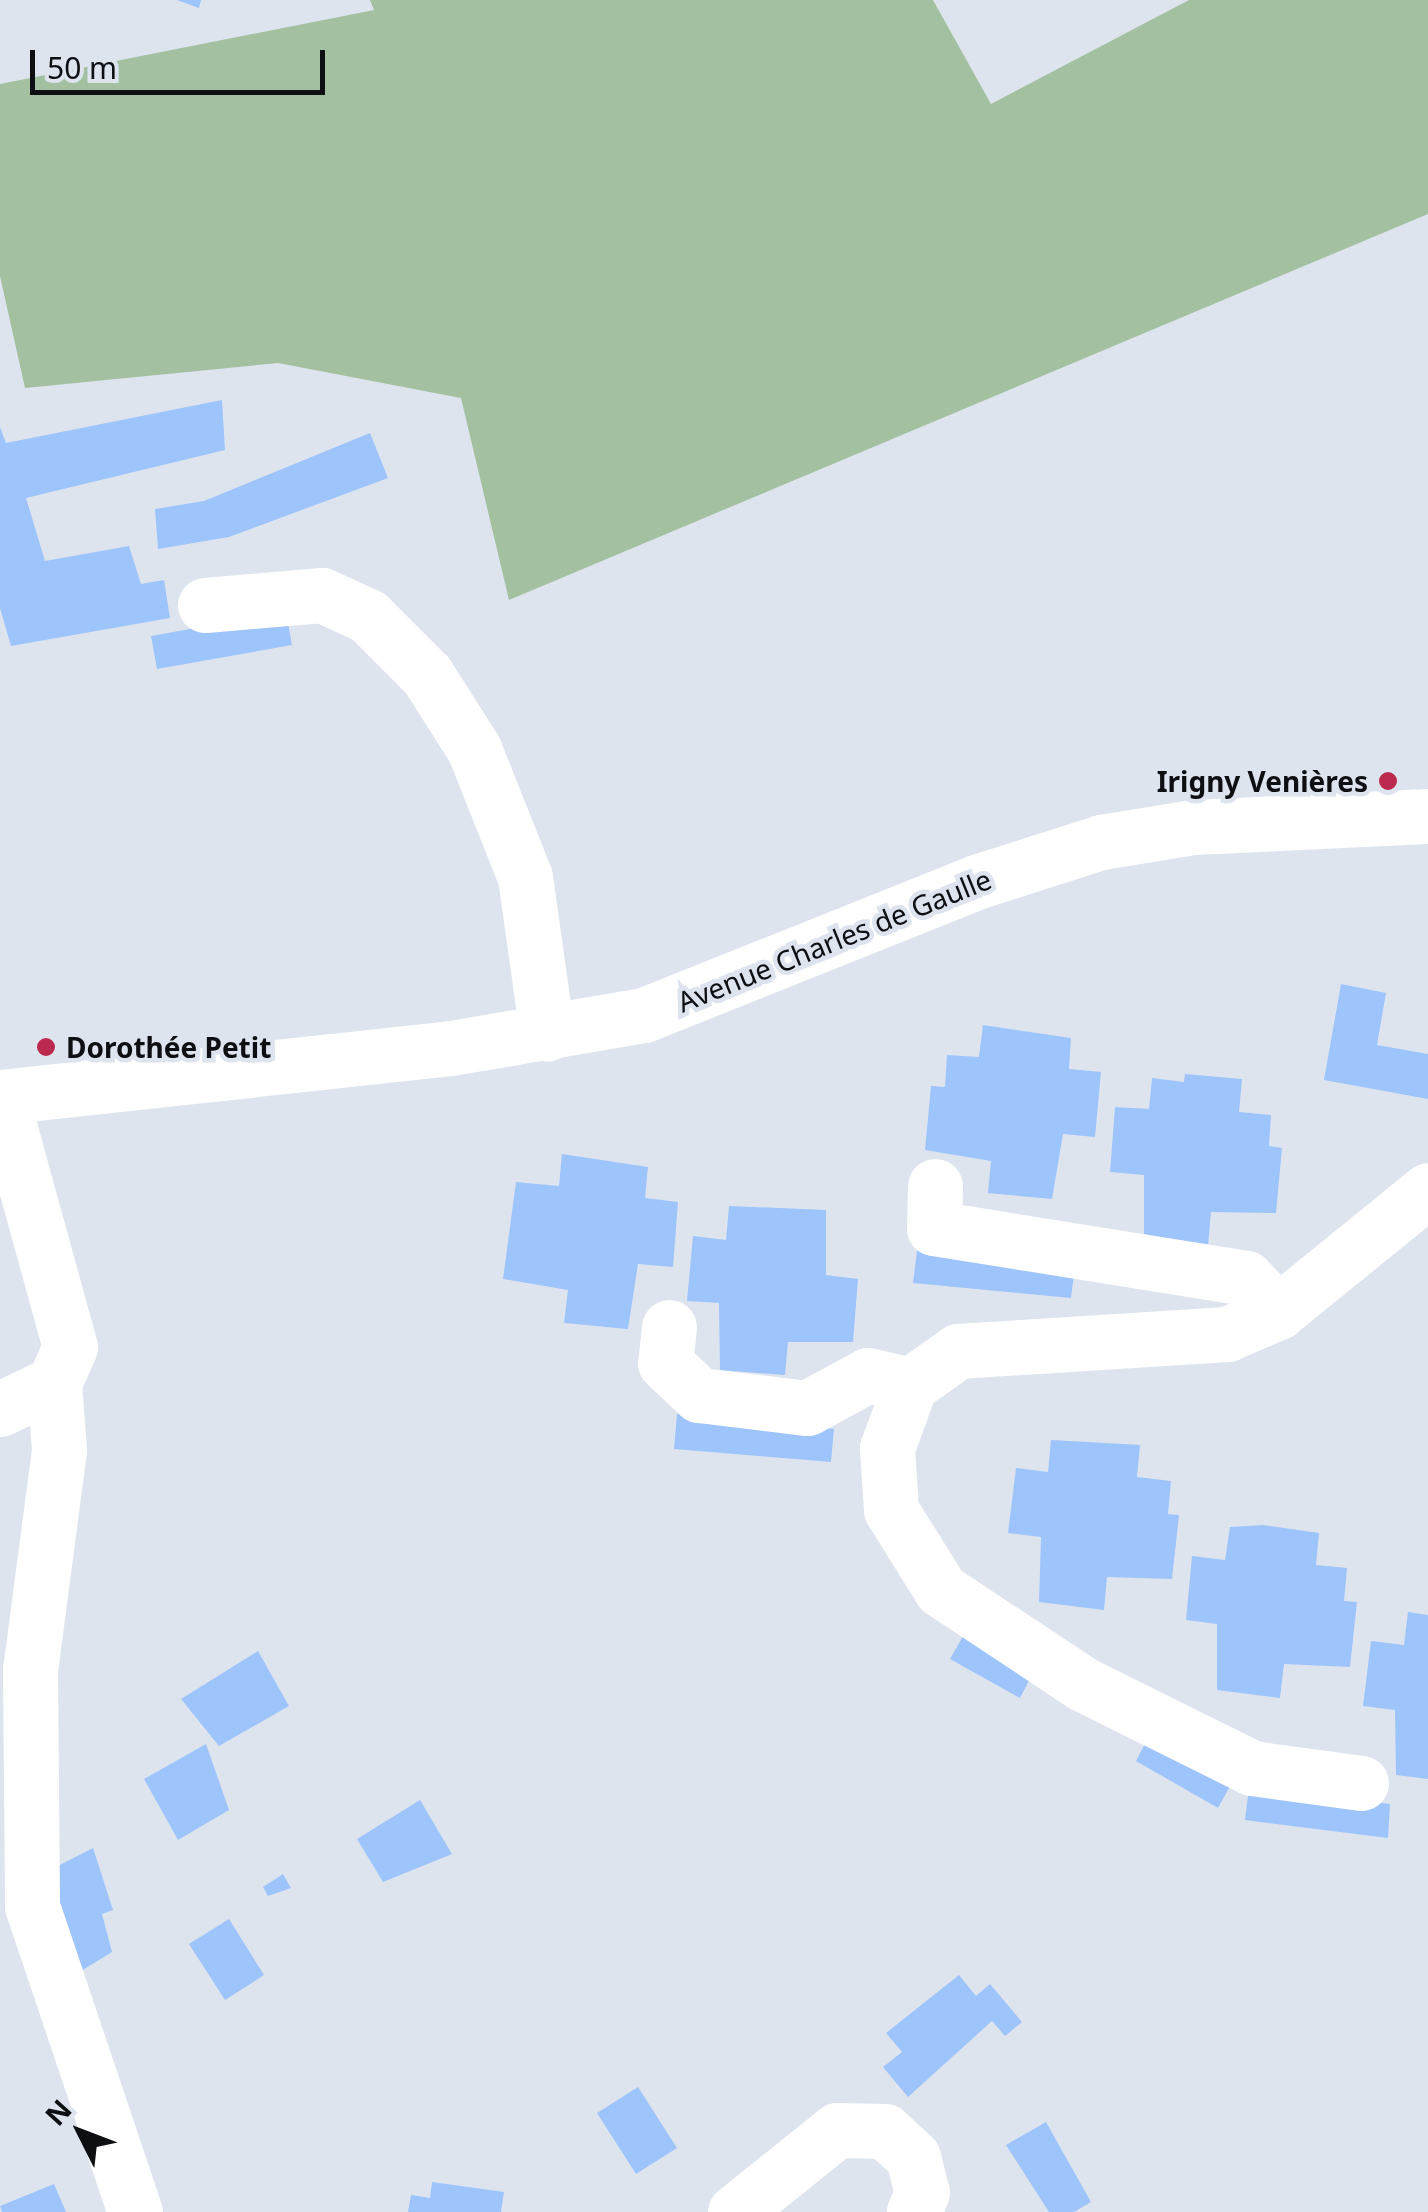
<!DOCTYPE html>
<meta charset="utf-8">
<style>
body{margin:0}
#map{position:relative;width:1428px;height:2212px;overflow:hidden;background:#dde4ee;font-family:"Noto Sans",sans-serif}
div>[style]{position:absolute}
.green>*{inset:0;background:#a3c1a0}
.building>*{inset:0;background:#9ec4fc}
.minor>*{height:55px;margin:-27.5px;padding:0 27.5px;transform-origin:27.5px;border-radius:27.5px;background:#fff}
.dots>*{width:28px;height:28px;translate:-50% -50%;box-sizing:border-box;border:5px solid #dde4ee;border-radius:50%}
span{translate:-50% -50%;white-space:nowrap;text-align:center;line-height:1.15;-webkit-text-stroke:9px #dde4ee;paint-order:stroke}
.poi-label{font-size:28px;color:#0d0f12;font-weight:700}
.right{translate:-100% -50%;text-align:right}
.left{translate:0 -50%;text-align:left}
.street-label{font-size:28px;color:#0d0f12}
.north{position:absolute;left:30px;top:2082px;width:100px;height:100px;-webkit-text-stroke:8px #dde4ee;paint-order:stroke;rotate:312deg;font-size:28px;font-weight:700;line-height:40px;text-align:center;color:#0d0f12}
.north::after{content:'';display:block;margin:auto;width:35px;height:45px;background:#0d0f12;clip-path:polygon(50% 0,100% 100%,50% 72%,0 100%)}
.scale{position:absolute;left:30px;top:50px;width:295px;height:45px;box-sizing:border-box;border:5px solid #0d0f12;border-top:0;padding-left:12px;font-size:30px;line-height:35px;white-space:nowrap;color:#0d0f12;-webkit-text-stroke:8px #dde4ee;paint-order:stroke}
</style>
<div id="map">
<div class="green">
<div style="clip-path:polygon(370px 0,933px 0,991px 104px,1189px 0,1428px 0,1428px 214px,509px 600px,461px 398px,278px 363px,25px 388px,0 276px,0 84px,374px 10px)"></div>
</div>
<div class="building">
<div style="clip-path:polygon(177px 0,201px 0,199px 8px)"></div>
<div style="clip-path:polygon(222px 400px,225px 450px,26px 498px,45px 561px,129px 546px,141px 584px,164px 580px,170px 618px,11px 646px,0 608px,0 427px,6px 443px)"></div>
<div style="clip-path:polygon(370px 433px,388px 478px,229px 537px,158px 549px,155px 509px,204px 501px)"></div>
<div style="clip-path:polygon(286px 612px,292px 645px,157px 669px,151px 636px)"></div>
<div style="clip-path:polygon(1341px 984px,1386px 993px,1377px 1045px,1428px 1054px,1428px 1099px,1324px 1080px)"></div>
<div style="clip-path:polygon(983px 1025px,1071px 1038px,1069px 1069px,1101px 1072px,1095px 1137px,1063px 1134px,1052px 1199px,988px 1193px,991px 1161px,925px 1150px,931px 1086px,945px 1087px,947px 1055px,979px 1057px)"></div>
<div style="clip-path:polygon(1185px 1074px,1242px 1079px,1239px 1112px,1271px 1115px,1269px 1146px,1282px 1148px,1276px 1213px,1211px 1212px,1208px 1246px,1144px 1241px,1144px 1175px,1110px 1172px,1115px 1107px,1149px 1109px,1152px 1078px,1184px 1082px)"></div>
<div style="clip-path:polygon(562px 1154px,648px 1167px,645px 1198px,678px 1202px,673px 1267px,638px 1264px,628px 1329px,564px 1323px,568px 1290px,503px 1279px,516px 1182px,559px 1186px)"></div>
<div style="clip-path:polygon(729px 1206px,826px 1210px,826px 1275px,858px 1279px,853px 1342px,788px 1342px,785px 1375px,720px 1370px,719px 1303px,687px 1301px,693px 1236px,726px 1240px)"></div>
<div style="clip-path:polygon(917px 1251px,1075px 1266px,1071px 1298px,913px 1283px)"></div>
<div style="clip-path:polygon(677px 1414px,834px 1429px,831px 1462px,674px 1449px)"></div>
<div style="clip-path:polygon(1051px 1440px,1140px 1445px,1137px 1477px,1171px 1481px,1168px 1514px,1179px 1515px,1172px 1579px,1107px 1577px,1104px 1610px,1039px 1602px,1041px 1537px,1008px 1533px,1016px 1468px,1048px 1472px)"></div>
<div style="clip-path:polygon(1263px 1525px,1319px 1533px,1316px 1565px,1347px 1568px,1344px 1601px,1357px 1602px,1350px 1667px,1284px 1664px,1280px 1698px,1217px 1690px,1217px 1624px,1186px 1620px,1192px 1556px,1225px 1560px,1230px 1527px)"></div>
<div style="clip-path:polygon(1408px 1612px,1428px 1615px,1428px 1779px,1396px 1775px,1395px 1710px,1363px 1706px,1371px 1641px,1404px 1645px)"></div>
<div style="clip-path:polygon(966px 1631px,1035px 1669px,1020px 1698px,950px 1659px)"></div>
<div style="clip-path:polygon(258px 1651px,289px 1706px,219px 1746px,181px 1699px)"></div>
<div style="clip-path:polygon(1151px 1732px,1234px 1779px,1218px 1808px,1136px 1761px)"></div>
<div style="clip-path:polygon(206px 1744px,229px 1810px,178px 1840px,144px 1779px)"></div>
<div style="clip-path:polygon(1249px 1788px,1390px 1804px,1388px 1838px,1245px 1820px)"></div>
<div style="clip-path:polygon(420px 1800px,452px 1854px,383px 1882px,357px 1839px)"></div>
<div style="clip-path:polygon(93px 1848px,113px 1910px,102px 1914px,112px 1952px,76px 1974px,52px 1869px)"></div>
<div style="clip-path:polygon(283px 1874px,291px 1888px,268px 1896px,263px 1887px)"></div>
<div style="clip-path:polygon(229px 1919px,264px 1975px,225px 2000px,189px 1944px)"></div>
<div style="clip-path:polygon(959px 1975px,976px 1996px,990px 1984px,1022px 2022px,1005px 2036px,992px 2021px,908px 2097px,883px 2067px,902px 2052px,886px 2033px)"></div>
<div style="clip-path:polygon(638px 2087px,677px 2148px,636px 2174px,597px 2113px)"></div>
<div style="clip-path:polygon(1046px 2122px,1091px 2202px,1074px 2212px,1049px 2212px,1006px 2145px)"></div>
<div style="clip-path:polygon(432px 2182px,504px 2192px,501px 2212px,408px 2212px,411px 2195px,430px 2198px)"></div>
<div style="clip-path:polygon(54px 2184px,66px 2212px,2px 2212px,0 2206px)"></div>
</div>
<div class="minor">
<div style="left:205px;top:605px;width:117px;rotate:-4.9deg"></div>
<div style="left:322px;top:595px;width:51px;rotate:24.5deg"></div>
<div style="left:368px;top:616px;width:83px;rotate:45deg"></div>
<div style="left:427px;top:675px;width:88px;rotate:57.6deg"></div>
<div style="left:474px;top:749px;width:138px;rotate:68.3deg"></div>
<div style="left:525px;top:877px;width:158px;rotate:82deg"></div>
<div style="left:0;top:1097px;width:454px;rotate:-6.2deg"></div>
<div style="left:451px;top:1048px;width:196px;rotate:-9.7deg"></div>
<div style="left:644px;top:1015px;width:358px;rotate:-21.8deg"></div>
<div style="left:976px;top:882px;width:131px;rotate:-17.7deg"></div>
<div style="left:1101px;top:842px;width:94px;rotate:-9.2deg"></div>
<div style="left:1194px;top:827px;width:234px;rotate:-2.7deg"></div>
<div style="left:935px;top:1186px;width:42px;rotate:91.4deg"></div>
<div style="left:934px;top:1228px;width:316px;rotate:9.1deg"></div>
<div style="left:1246px;top:1278px;width:47px;rotate:46.7deg"></div>
<div style="left:669px;top:1327px;width:36px;rotate:96deg"></div>
<div style="left:665px;top:1363px;width:47px;rotate:43.3deg"></div>
<div style="left:699px;top:1395px;width:109px;rotate:6.9deg"></div>
<div style="left:807px;top:1408px;width:69px;rotate:-28.4deg"></div>
<div style="left:868px;top:1375px;width:43px;rotate:13.4deg"></div>
<div style="left:54px;top:1383px;width:67px;rotate:85.7deg"></div>
<div style="left:59px;top:1450px;width:221px;rotate:97.5deg"></div>
<div style="left:30px;top:1669px;width:237px;rotate:89.5deg"></div>
<div style="left:32px;top:1906px;width:323px;rotate:71.4deg"></div>
<div style="left:0;top:1409px;width:60px;rotate:-25.7deg"></div>
<div style="left:54px;top:1383px;width:39px;rotate:-66deg"></div>
<div style="left:70px;top:1347px;width:259px;rotate:-105.4deg"></div>
<div style="left:1361px;top:1783px;width:110px;rotate:-172.2deg"></div>
<div style="left:1252px;top:1768px;width:189px;rotate:-153.6deg"></div>
<div style="left:1083px;top:1684px;width:170px;rotate:-146.5deg"></div>
<div style="left:941px;top:1590px;width:94px;rotate:-122deg"></div>
<div style="left:891px;top:1510px;width:62px;rotate:-93.7deg"></div>
<div style="left:887px;top:1448px;width:67px;rotate:-69.9deg"></div>
<div style="left:910px;top:1385px;width:59px;rotate:-35.3deg"></div>
<div style="left:958px;top:1351px;width:270px;rotate:-3.6deg"></div>
<div style="left:1227px;top:1334px;width:56px;rotate:-23.3deg"></div>
<div style="left:1278px;top:1312px;width:193px;rotate:-39.1deg"></div>
<div style="left:735px;top:2212px;width:131px;rotate:-38.8deg"></div>
<div style="left:837px;top:2130px;width:48px;rotate:1.2deg"></div>
<div style="left:885px;top:2131px;width:38px;rotate:43deg"></div>
<div style="left:913px;top:2157px;width:36px;rotate:76deg"></div>
<div style="left:922px;top:2192px;width:22px;rotate:112deg"></div>
</div>
<div class="dots">
<div style="left:1388px;top:781px;background:#bb2a4e"></div>
<div style="left:46px;top:1047px;background:#bb2a4e"></div>
</div>
<div class="poi-label">
<span class="right" style="left:1368px;top:781px">Irigny Venières</span>
<span class="left" style="left:66px;top:1047px">Dorothée Petit</span>
</div>
<div class="street-label">
<span style="left:834px;top:940px;rotate:-22deg">Avenue Charles de Gaulle</span>
</div>
<div class="north">N</div>
<div class="scale">50 m</div>
</div>
